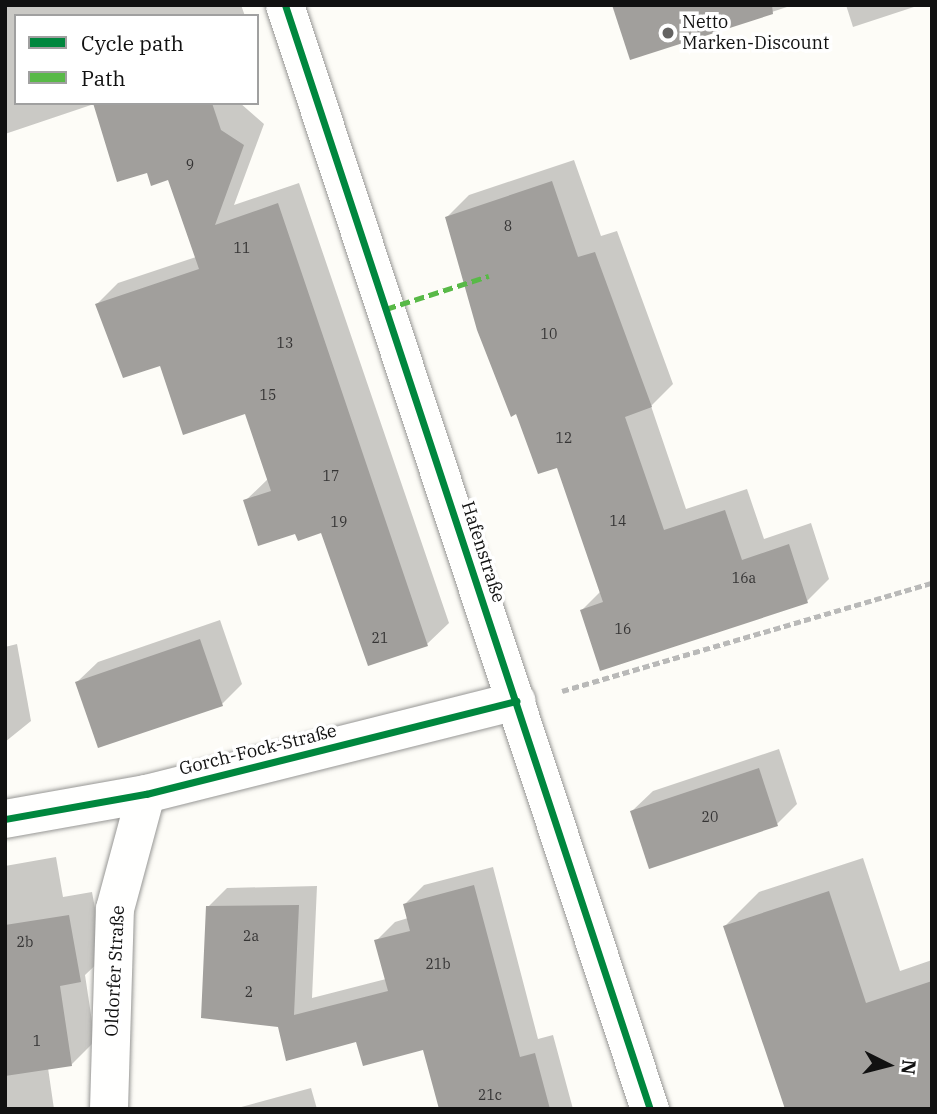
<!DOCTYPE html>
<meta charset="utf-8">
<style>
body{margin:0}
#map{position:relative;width:937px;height:1114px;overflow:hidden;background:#fdfcf7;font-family:"IBM Plex Serif",serif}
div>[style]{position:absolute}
.shadow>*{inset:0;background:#0003}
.building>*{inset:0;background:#a19f9c}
.path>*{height:4.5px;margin-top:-2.25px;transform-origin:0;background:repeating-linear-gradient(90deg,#b9b9b8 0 7px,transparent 0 10.5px)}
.roads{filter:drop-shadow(0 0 2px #979795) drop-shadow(0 0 2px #979795)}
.minor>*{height:38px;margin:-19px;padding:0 19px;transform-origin:19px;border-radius:19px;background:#fffffe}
.quiet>*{height:5px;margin-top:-2.5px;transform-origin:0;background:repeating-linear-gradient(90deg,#58b947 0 10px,transparent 0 15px)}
.cycleway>*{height:7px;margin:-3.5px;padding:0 3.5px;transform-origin:3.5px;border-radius:3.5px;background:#00873e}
.dots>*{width:19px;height:19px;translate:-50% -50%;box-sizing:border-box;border:4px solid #fff;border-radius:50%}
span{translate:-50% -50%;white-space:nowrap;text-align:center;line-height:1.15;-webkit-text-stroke:7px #fff;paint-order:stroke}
.number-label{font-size:14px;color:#353434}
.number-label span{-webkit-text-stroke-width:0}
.poi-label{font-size:18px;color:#111}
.left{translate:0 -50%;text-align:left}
.street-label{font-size:18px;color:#111}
.frame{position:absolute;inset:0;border:7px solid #111;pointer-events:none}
.legend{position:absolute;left:14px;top:14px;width:245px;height:91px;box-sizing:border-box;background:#fff;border:2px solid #a0a0a0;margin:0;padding:9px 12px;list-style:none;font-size:21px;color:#111}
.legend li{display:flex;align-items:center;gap:14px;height:35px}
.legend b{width:35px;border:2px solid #a0a0a0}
.north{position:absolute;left:853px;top:1030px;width:70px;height:70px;-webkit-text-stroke:5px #fff;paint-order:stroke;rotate:96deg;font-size:19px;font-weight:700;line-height:28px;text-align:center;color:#111}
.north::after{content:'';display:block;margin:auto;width:24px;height:32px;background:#111;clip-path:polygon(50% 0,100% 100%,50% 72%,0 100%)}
</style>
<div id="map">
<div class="shadow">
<div style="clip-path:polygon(5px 5px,241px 5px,245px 16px,16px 16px,16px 103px,240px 103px,264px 124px,234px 205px,299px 183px,449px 623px,427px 644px,322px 530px,296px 531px,245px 501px,269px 478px,246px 412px,161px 364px,97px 304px,118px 283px,196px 257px,169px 178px,148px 170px,94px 104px,5px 134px)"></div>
<div style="clip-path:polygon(614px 5px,793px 5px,632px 58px)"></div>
<div style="clip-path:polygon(846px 5px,920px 5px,853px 27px)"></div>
<div style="clip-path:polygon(574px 160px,601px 236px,617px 231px,673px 384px,651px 406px,686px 509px,747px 489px,764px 539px,811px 523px,829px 579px,807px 601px,582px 610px,601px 591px,558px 466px,447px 217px,469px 195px)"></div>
<div style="clip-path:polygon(220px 620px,242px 684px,222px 704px,77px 682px,98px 662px)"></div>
<div style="clip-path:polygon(17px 644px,31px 721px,5px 742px,5px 647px)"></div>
<div style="clip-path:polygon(779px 749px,797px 804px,777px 824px,632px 811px,653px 791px)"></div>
<div style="clip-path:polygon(56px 857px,63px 897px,92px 892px,104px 957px,85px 975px,95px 1041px,71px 1065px,48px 1068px,54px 1109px,5px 1109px,5px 866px)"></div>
<div style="clip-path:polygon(863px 858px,900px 971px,932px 960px,932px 1109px,725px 926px,759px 892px)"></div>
<div style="clip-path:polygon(493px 867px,538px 1039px,553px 1035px,573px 1109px,440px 1109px,424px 1048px,279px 1025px,208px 907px,227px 888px,317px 886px,312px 998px,386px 979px,376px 941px,395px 922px,408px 918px,405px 904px,424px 885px)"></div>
<div style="clip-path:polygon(311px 1088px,317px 1109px,234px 1109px)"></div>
</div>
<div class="building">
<div style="clip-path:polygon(612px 5px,772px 5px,773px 14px,630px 60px)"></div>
<div style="clip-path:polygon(93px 103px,212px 103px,221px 130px,244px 145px,215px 225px,278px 203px,428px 646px,368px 666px,321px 533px,298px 541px,295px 534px,258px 546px,243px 500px,271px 491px,245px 414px,183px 435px,160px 366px,123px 378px,95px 304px,199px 269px,168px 180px,151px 186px,147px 173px,117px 182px)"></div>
<div style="clip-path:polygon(552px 181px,578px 257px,595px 252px,652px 407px,625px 417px,664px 530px,725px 510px,742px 560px,789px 544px,808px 603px,600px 671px,580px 610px,603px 602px,557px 468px,538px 474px,516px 414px,511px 417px,477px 330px,445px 217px)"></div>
<div style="clip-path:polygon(200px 639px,223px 706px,98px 748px,75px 682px)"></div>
<div style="clip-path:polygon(759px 768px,778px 826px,649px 869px,630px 811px)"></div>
<div style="clip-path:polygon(474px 885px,520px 1057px,535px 1053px,550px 1109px,439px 1109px,423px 1050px,363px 1066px,356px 1042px,286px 1061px,278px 1027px,201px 1018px,206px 906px,299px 905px,294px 1015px,388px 991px,374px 940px,410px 931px,403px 904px)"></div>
<div style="clip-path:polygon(829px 891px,866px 1003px,932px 981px,932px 1109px,785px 1109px,723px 926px)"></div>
<div style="clip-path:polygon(69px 915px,81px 982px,60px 986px,72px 1066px,5px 1076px,5px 925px)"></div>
</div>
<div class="path">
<div style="left:562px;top:691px;width:385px;rotate:-16.3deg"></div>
</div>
<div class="roads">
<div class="minor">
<div style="left:285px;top:5px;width:1163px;rotate:71.71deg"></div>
<div style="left:5px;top:819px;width:143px;rotate:-10.1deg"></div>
<div style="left:146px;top:794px;width:382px;rotate:-14.1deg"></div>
<div style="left:109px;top:1109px;width:200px;rotate:-88.3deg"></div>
<div style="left:115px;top:909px;width:119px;rotate:-74.9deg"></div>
</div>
</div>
<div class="quiet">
<div style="left:386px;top:309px;width:108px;rotate:-17.8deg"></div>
</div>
<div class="cycleway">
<div style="left:285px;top:5px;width:1163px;rotate:71.71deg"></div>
<div style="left:5px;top:819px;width:143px;rotate:-10.1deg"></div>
<div style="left:146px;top:794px;width:382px;rotate:-14.1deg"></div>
</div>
<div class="dots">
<div style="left:668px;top:33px;background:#646362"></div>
</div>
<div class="number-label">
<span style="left:190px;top:165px">9</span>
<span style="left:508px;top:226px">8</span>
<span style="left:242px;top:248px">11</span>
<span style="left:549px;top:334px">10</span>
<span style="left:285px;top:343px">13</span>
<span style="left:268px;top:395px">15</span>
<span style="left:564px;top:438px">12</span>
<span style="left:331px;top:476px">17</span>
<span style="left:618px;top:521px">14</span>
<span style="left:339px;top:522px">19</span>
<span style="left:744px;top:578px">16a</span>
<span style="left:623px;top:629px">16</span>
<span style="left:380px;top:638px">21</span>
<span style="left:710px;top:817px">20</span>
<span style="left:251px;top:936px">2a</span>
<span style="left:25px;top:942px">2b</span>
<span style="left:438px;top:964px">21b</span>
<span style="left:249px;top:992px">2</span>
<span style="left:37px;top:1041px">1</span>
<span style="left:490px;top:1095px">21c</span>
</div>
<div class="poi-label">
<span class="left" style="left:682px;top:33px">Netto<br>Marken-Discount</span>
</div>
<div class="street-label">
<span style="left:483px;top:552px;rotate:72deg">Hafenstraße</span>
<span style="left:258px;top:750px;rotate:-14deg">Gorch-Fock-Straße</span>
<span style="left:115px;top:971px;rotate:-87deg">Oldorfer Straße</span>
</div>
<div class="frame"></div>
<ul class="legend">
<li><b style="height:9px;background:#00873e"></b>Cycle path</li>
<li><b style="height:9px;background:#58b947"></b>Path</li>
</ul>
<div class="north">N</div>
</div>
